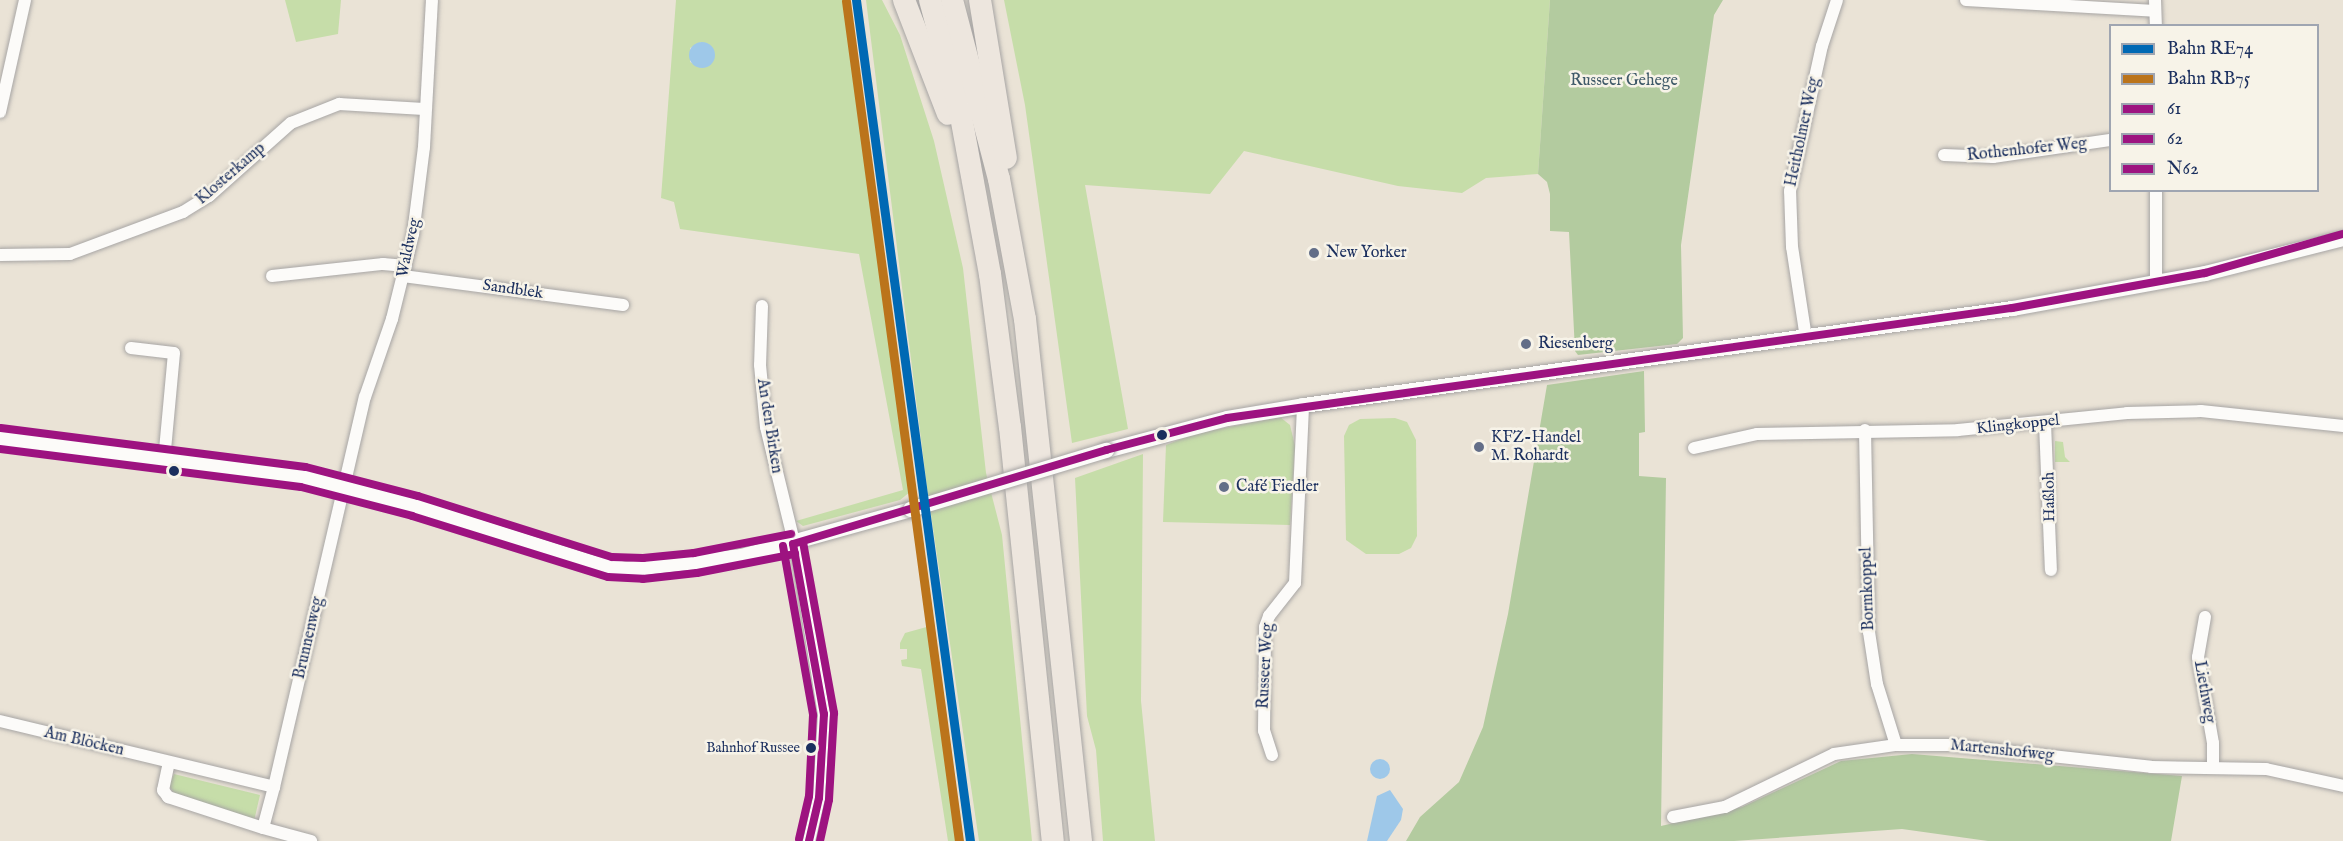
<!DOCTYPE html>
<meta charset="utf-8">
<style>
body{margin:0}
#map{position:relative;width:2343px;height:841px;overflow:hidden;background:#eae3d6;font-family:"IM FELL English",serif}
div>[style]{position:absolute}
.green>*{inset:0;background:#c6dda9}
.forest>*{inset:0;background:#b3cb9f}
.water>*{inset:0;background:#9ec8e9}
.round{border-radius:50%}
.roads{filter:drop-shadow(0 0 2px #a7a5a4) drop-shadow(0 0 2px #a7a5a4)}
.minor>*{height:12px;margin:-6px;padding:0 6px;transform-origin:6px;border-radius:6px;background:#fcfbf9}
.tertiary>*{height:15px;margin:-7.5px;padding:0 7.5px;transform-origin:7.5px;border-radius:7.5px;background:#fcfbf9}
.motorway>*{height:22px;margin:-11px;padding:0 11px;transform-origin:11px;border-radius:11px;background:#ede6de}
.bridges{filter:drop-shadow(0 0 2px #a7a5a4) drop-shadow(0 0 2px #a7a5a4)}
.tertiary-bridge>*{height:15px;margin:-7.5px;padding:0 7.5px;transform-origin:7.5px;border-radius:7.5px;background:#fcfbf9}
.bus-1>*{height:8px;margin:-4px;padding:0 4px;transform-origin:4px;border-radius:4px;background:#9d1380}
.bus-2>*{height:8px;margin:-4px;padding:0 4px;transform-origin:4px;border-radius:4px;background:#9d1380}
.bus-3>*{height:8px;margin:-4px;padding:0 4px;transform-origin:4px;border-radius:4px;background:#9d1380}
.rail-1>*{height:9px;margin:-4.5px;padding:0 4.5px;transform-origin:4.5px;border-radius:4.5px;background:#0069b4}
.rail-2>*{height:9px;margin:-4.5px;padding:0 4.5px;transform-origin:4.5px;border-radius:4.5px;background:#bb741b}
.dots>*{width:16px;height:16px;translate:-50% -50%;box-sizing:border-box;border:3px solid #f7f3e8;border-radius:50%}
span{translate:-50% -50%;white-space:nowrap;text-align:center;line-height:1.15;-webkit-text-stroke:5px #f7f3e8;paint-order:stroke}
.bus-label{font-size:14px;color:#1b2f5e}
.right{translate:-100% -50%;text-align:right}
.park-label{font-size:16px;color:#3e5968}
.street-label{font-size:16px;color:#1b2f5e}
.poi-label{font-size:16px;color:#1b2f5e}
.left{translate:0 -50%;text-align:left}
.legend{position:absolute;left:2109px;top:24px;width:210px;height:168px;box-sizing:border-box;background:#f7f3e8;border:2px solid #9fa5b1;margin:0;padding:8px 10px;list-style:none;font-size:18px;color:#1b2f5e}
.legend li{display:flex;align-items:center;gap:12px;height:30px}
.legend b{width:30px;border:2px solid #9fa5b1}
</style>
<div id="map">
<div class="green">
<div style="clip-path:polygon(285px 0,341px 0,338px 34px,296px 42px)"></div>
<div style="clip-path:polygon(evenodd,676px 0,847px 0,910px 492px,900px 500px,803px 526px,796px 521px,903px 490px,859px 254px,680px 229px,674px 202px,661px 198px,676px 0,701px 42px,702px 68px,690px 62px,690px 48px,701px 42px)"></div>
<div style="clip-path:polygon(866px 0,882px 0,900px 35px,934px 141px,963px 268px,986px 473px,1002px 535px,1032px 841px,979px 841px,927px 487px)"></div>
<div style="clip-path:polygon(1004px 0,1550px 0,1538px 174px,1486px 178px,1462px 193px,1398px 186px,1244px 151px,1210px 194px,1085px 185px,1128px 429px,1072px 443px,1025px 105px)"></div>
<div style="clip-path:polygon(1280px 417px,1290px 425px,1295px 446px,1290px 525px,1163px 522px,1166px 445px,1194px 434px)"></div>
<div style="clip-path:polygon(1395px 418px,1407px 422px,1416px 440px,1417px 536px,1411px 548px,1399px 554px,1366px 554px,1346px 540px,1344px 436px,1349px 425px,1360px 419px)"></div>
<div style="clip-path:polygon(2055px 441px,2063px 442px,2065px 457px,2070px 462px,2055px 462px)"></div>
<div style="clip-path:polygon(1143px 454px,1141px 701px,1155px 841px,1103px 841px,1096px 750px,1087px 716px,1075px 478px)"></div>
<div style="clip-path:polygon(930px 626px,949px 768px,960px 841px,948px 841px,921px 669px,902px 666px,901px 660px,907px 659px,907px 649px,900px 649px,900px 643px,905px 633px)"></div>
<div style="clip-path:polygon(174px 774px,260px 795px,254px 821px,174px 793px,169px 786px)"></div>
</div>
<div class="forest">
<div style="clip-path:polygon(1550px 0,1723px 0,1714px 15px,1681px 245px,1683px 338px,1677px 344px,1578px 355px,1575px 351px,1569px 232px,1550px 231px,1550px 194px,1547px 182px,1538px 174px)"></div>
<div style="clip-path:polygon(1644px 371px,1645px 432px,1639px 433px,1639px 476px,1666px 478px,1661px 826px,1742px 807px,1841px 761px,1912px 754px,2182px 776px,2171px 841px,1988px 841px,1902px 829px,1734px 841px,1406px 841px,1420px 817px,1459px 782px,1483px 727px,1508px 614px,1547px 385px)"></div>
</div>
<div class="water">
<div class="round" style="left:689px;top:42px;width:26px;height:26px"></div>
<div class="round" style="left:1370px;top:759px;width:20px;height:20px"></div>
<div style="clip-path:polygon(1390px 790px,1403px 809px,1401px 820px,1387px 841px,1367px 841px,1377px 796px)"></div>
</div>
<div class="roads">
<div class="minor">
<div style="left:1966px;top:0;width:189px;rotate:3.3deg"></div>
<div style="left:2155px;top:0;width:26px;rotate:88deg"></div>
<div style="left:0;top:112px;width:115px;rotate:-77.4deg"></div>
<div style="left:1944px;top:155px;width:49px;rotate:2.3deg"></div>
<div style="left:1993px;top:157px;width:118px;rotate:-8.3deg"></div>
<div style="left:0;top:255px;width:70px;rotate:-0.8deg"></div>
<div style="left:70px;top:254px;width:121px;rotate:-20.4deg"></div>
<div style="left:183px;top:212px;width:31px;rotate:-32deg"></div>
<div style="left:209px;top:196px;width:110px;rotate:-41.7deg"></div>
<div style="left:291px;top:123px;width:52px;rotate:-21.6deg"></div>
<div style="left:339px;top:104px;width:85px;rotate:3.4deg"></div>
<div style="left:272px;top:276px;width:112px;rotate:-6.2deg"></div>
<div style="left:383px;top:264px;width:23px;rotate:5deg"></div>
<div style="left:403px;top:276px;width:222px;rotate:7.5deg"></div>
<div style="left:2156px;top:283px;width:93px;rotate:-90deg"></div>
<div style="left:762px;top:306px;width:59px;rotate:91.9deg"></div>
<div style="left:760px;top:365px;width:62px;rotate:84.5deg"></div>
<div style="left:766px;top:427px;width:139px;rotate:76.3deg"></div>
<div style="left:799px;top:562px;width:154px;rotate:80.7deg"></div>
<div style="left:824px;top:714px;width:84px;rotate:93.4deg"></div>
<div style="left:819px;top:798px;width:44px;rotate:103.1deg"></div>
<div style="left:1806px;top:338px;width:92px;rotate:-98.7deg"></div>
<div style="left:1792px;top:247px;width:56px;rotate:-92deg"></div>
<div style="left:1790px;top:191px;width:148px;rotate:-77.6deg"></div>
<div style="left:1822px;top:46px;width:48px;rotate:-71.9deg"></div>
<div style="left:131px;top:348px;width:43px;rotate:6.6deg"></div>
<div style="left:174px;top:353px;width:108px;rotate:95.3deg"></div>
<div style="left:2045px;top:423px;width:147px;rotate:87.7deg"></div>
<div style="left:1865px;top:430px;width:202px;rotate:88.9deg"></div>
<div style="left:1869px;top:632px;width:53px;rotate:81.3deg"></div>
<div style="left:1877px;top:684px;width:64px;rotate:72.7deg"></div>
<div style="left:1694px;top:448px;width:65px;rotate:-12.5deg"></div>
<div style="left:1757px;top:434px;width:201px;rotate:-1.1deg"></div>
<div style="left:1958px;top:430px;width:170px;rotate:-5.7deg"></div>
<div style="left:2127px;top:413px;width:74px;rotate:-1.5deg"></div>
<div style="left:2201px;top:411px;width:143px;rotate:6deg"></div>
<div style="left:2205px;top:617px;width:41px;rotate:99.9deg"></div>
<div style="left:2198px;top:657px;width:87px;rotate:80.1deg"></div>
<div style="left:2213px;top:743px;width:25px;rotate:90deg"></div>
<div style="left:0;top:721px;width:282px;rotate:13.5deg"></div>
<div style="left:274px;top:787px;width:42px;rotate:105deg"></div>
<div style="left:263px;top:828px;width:50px;rotate:15.2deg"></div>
<div style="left:1272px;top:755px;width:25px;rotate:-108deg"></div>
<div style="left:1264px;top:731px;width:104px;rotate:-89.4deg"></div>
<div style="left:1265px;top:627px;width:12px;rotate:-70deg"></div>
<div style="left:1269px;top:616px;width:42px;rotate:-51.8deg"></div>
<div style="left:1295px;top:583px;width:178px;rotate:-87.4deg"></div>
<div style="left:169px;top:762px;width:29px;rotate:102deg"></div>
<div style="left:163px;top:790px;width:9px;rotate:54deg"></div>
<div style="left:168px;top:797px;width:100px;rotate:18.1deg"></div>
<div style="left:274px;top:787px;width:400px;rotate:-76.9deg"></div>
<div style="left:365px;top:397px;width:83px;rotate:-70.9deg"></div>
<div style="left:392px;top:319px;width:88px;rotate:-76.1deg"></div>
<div style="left:413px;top:234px;width:88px;rotate:-82.8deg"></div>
<div style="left:424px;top:147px;width:147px;rotate:-86.9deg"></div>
<div style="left:1673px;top:817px;width:53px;rotate:-10.9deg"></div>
<div style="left:1725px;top:807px;width:121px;rotate:-25.9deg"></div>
<div style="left:1834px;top:754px;width:63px;rotate:-8.3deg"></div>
<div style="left:1896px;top:745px;width:54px"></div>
<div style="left:1950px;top:745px;width:202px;rotate:6.2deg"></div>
<div style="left:2151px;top:767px;width:115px;rotate:1deg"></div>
<div style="left:2266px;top:769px;width:79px;rotate:12.4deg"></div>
</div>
<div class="tertiary">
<div style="left:0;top:438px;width:305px;rotate:7.3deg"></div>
<div style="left:303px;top:477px;width:116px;rotate:14.5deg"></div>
<div style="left:415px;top:506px;width:184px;rotate:17.7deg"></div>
<div style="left:590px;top:562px;width:36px;rotate:11deg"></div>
<div style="left:625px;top:569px;width:117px;rotate:-6.4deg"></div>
<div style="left:741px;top:556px;width:175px;rotate:-15.5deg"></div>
<div style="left:1106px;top:450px;width:125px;rotate:-14.8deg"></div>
<div style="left:1227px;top:418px;width:77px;rotate:-9.7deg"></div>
<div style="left:1303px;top:405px;width:716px;rotate:-7.79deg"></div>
<div style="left:2012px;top:308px;width:196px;rotate:-10.3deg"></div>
<div style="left:2205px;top:273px;width:142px;rotate:-14.2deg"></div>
</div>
<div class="motorway">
<div style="left:904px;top:0;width:122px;rotate:68.9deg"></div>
<div style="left:930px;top:0;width:115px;rotate:74.9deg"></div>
<div style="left:960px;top:111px;width:166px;rotate:79.6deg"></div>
<div style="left:990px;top:274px;width:154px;rotate:82.6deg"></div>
<div style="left:1010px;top:427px;width:416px;rotate:84.1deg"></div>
<div style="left:952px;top:0;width:185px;rotate:75.3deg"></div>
<div style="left:999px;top:179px;width:142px;rotate:79.5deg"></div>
<div style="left:1025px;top:319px;width:525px;rotate:83.88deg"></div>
<div style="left:980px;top:0;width:160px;rotate:80.7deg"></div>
</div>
</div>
<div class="bridges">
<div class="tertiary-bridge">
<div style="left:910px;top:509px;width:205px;rotate:-16.8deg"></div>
</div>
</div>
<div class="bus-1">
<div style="left:793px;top:544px;width:327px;rotate:-16.7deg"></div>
<div style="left:1106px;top:450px;width:125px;rotate:-14.8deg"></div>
<div style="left:1227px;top:418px;width:793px;rotate:-7.98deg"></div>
<div style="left:2012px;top:308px;width:196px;rotate:-10.3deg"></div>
<div style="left:2205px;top:273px;width:143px;rotate:-15.8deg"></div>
<div style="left:793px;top:544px;width:173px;rotate:79.7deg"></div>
<div style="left:824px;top:714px;width:84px;rotate:93.4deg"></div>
<div style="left:819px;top:798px;width:44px;rotate:103.1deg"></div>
</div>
<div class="bus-2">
<div style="left:0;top:449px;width:303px;rotate:7.2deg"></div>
<div style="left:301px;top:487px;width:115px;rotate:14.6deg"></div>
<div style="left:412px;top:516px;width:205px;rotate:17.3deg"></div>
<div style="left:608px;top:577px;width:35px;rotate:3deg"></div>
<div style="left:643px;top:579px;width:54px;rotate:-6.3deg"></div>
<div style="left:697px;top:573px;width:100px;rotate:-11deg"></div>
<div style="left:783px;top:546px;width:172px;rotate:79.9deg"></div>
<div style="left:813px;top:715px;width:81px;rotate:92.8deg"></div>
<div style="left:809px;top:796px;width:44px;rotate:103.1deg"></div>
</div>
<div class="bus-3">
<div style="left:1px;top:428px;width:307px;rotate:7.3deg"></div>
<div style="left:306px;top:467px;width:116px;rotate:14.5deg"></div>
<div style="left:418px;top:496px;width:203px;rotate:17.5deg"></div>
<div style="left:612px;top:557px;width:31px;rotate:2deg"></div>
<div style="left:643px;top:558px;width:51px;rotate:-5.6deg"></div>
<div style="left:694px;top:553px;width:99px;rotate:-11.1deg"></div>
<div style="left:803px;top:542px;width:174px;rotate:79.7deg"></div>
<div style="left:834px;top:713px;width:87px;rotate:93.3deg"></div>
<div style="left:829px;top:800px;width:42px;rotate:102.4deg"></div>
</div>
<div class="rail-1">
<div style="left:856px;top:0;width:849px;rotate:82.28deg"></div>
</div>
<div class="rail-2">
<div style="left:846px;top:1px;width:848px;rotate:82.34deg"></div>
</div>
<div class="dots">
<div style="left:1314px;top:253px;background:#636e88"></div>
<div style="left:1526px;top:344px;background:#636e88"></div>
<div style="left:1162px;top:435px;background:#1b2f5e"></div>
<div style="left:1479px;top:447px;background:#636e88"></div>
<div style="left:174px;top:471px;background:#1b2f5e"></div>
<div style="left:1224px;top:487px;background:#636e88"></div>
<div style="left:811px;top:748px;background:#1b2f5e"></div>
</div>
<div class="bus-label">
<span class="right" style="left:800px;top:748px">Bahnhof Russee</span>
</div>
<div class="park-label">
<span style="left:1624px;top:81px">Russeer Gehege</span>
</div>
<div class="street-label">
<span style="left:1803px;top:132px;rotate:-78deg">Heitholmer Weg</span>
<span style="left:2027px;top:150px;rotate:-6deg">Rothenhofer Weg</span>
<span style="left:231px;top:174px;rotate:-41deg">Klosterkamp</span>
<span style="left:409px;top:248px;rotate:-78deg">Waldweg</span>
<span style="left:513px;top:290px;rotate:8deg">Sandblek</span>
<span style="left:2018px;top:425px;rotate:-6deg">Klingkoppel</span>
<span style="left:769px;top:426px;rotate:81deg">An den Birken</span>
<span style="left:2050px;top:497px;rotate:-91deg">Haßloh</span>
<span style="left:1868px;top:589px;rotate:-92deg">Bormkoppel</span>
<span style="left:309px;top:638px;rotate:-77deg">Brunnenweg</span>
<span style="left:1266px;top:666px;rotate:-87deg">Russeer Weg</span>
<span style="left:2204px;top:692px;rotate:80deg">Liethweg</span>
<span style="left:84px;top:742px;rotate:13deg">Am Blöcken</span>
<span style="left:2002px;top:751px;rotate:6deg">Martenshofweg</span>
</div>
<div class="poi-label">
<span class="left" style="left:1326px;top:253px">New Yorker</span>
<span class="left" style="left:1538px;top:344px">Riesenberg</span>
<span class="left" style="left:1491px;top:447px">KFZ-Handel<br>M. Rohardt</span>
<span class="left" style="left:1236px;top:487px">Café Fiedler</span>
</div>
<ul class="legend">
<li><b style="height:8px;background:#0069b4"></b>Bahn RE74</li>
<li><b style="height:8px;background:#bb741b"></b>Bahn RB75</li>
<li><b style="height:8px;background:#9d1380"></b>61</li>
<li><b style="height:8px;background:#9d1380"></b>62</li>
<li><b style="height:8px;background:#9d1380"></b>N62</li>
</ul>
</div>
